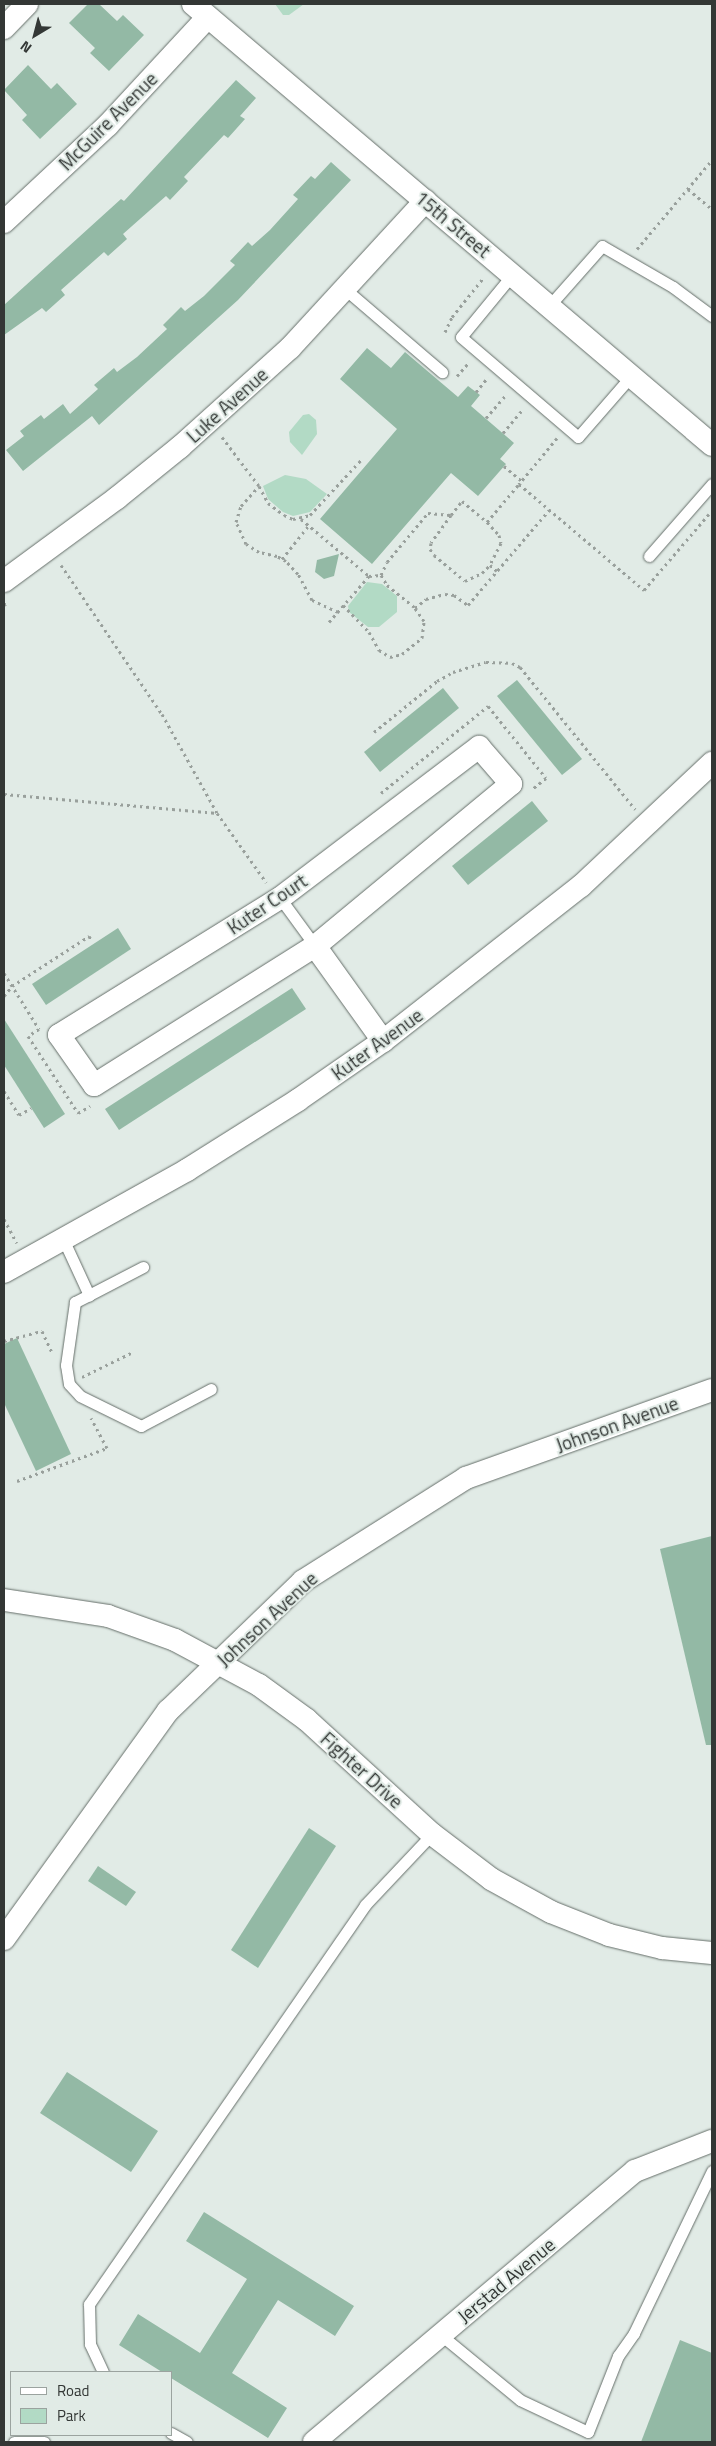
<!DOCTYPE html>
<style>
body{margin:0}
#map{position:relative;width:716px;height:2446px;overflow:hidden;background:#e1ebe6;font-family:"Titillium Web",sans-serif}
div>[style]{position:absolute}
.green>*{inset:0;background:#b2dac5}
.building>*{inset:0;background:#93b9a5}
.path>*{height:3px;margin-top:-1.5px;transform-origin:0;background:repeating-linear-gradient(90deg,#99a09c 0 2.5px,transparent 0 6.5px)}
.roads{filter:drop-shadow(0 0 1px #656e69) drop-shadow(0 0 1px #656e69)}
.lane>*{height:11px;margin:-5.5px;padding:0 5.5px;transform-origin:5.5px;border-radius:5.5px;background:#fff}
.street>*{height:22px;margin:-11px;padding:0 11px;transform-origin:11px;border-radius:11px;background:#fff}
span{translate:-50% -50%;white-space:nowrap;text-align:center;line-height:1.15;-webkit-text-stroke:4px #e1ebe6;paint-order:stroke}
.street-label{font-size:19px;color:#333735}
.frame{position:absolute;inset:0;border:5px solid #333735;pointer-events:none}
.legend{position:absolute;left:10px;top:2371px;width:162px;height:65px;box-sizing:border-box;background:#e1ebe6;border:1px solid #9ba39f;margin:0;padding:6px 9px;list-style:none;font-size:15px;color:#333735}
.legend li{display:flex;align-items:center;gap:10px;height:25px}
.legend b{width:25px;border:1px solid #9ba39f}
.north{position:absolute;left:10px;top:10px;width:50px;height:50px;-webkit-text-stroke:4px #e1ebe6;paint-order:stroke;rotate:217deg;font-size:14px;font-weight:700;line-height:20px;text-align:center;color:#333735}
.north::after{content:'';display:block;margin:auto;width:18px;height:22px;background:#333735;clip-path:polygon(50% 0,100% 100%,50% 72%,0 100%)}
</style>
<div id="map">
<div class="green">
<div style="clip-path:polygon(275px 4px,304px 4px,289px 15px,283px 15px)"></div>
<div style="clip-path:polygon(309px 414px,316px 420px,317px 434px,302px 455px,290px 442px,289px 432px,303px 415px)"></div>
<div style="clip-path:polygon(285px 475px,306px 479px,327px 494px,310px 512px,293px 516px,283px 512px,268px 499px,263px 486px)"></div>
<div style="clip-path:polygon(367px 582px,382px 584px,397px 596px,397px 612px,379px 627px,368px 627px,349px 612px,348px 606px)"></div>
</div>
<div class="building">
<div style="clip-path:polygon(88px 4px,99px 4px,117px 21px,123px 15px,144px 35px,109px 71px,90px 53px,95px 48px,69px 23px)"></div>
<div style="clip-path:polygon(28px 65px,51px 89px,57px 83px,77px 104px,40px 139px,22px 120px,27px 115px,4px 90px)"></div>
<div style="clip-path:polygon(236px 80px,256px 98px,240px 116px,245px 119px,228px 138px,224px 135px,184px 177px,188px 181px,170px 200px,166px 196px,123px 234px,127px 239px,108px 256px,104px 252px,61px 290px,65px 295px,46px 312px,42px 308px,4px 335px,4px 305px,121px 199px,124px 201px)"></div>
<div style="clip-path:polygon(331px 162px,351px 180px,238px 300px,99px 425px,92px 416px,23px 471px,6px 450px,24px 436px,20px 431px,41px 415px,44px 419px,63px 404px,70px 414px,98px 389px,94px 385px,114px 368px,117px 372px,137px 357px,167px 329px,163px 325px,181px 307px,185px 311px,204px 296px,235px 265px,230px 261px,248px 242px,252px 246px,270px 230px,298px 199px,293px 195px,311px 176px,315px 179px)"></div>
<div style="clip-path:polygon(367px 348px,391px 368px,405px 352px,458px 397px,468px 386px,480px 395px,471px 406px,514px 443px,500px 459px,506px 464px,478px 496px,451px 473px,372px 564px,320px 519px,397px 429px,340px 379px)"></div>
<div style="clip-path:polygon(339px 554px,334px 576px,324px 579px,315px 572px,317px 560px)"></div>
<div style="clip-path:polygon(517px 680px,582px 759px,562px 775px,497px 696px)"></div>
<div style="clip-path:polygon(443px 688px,459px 708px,380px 772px,364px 752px)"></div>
<div style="clip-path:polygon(532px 801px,548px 821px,468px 885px,452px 866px)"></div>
<div style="clip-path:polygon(118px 928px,131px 949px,46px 1005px,32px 984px)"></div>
<div style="clip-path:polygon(292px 988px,306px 1009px,119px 1130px,105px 1109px)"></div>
<div style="clip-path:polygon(4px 1019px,65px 1114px,44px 1128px,4px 1065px)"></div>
<div style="clip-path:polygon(17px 1338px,71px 1454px,36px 1471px,4px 1403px,4px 1344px)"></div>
<div style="clip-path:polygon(712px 1536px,712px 1745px,706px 1745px,660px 1549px)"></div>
<div style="clip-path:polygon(309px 1828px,336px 1846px,258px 1968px,231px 1950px)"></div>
<div style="clip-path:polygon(98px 1866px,136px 1892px,126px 1906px,88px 1881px)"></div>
<div style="clip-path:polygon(67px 2072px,158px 2131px,131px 2172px,40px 2113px)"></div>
<div style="clip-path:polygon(204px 2212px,354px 2306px,335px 2336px,278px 2300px,232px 2373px,287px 2408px,268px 2438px,171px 2378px,171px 2372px,162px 2372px,119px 2345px,138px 2314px,200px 2353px,247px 2279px,186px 2241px)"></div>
<div style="clip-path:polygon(680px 2340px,712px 2353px,712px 2442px,641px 2442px)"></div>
</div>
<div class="path">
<div style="left:688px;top:189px;width:31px;rotate:40deg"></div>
<div style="left:637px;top:249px;width:116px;rotate:-49.9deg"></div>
<div style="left:445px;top:332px;width:17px;rotate:-65deg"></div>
<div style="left:452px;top:317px;width:51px;rotate:-51.3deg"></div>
<div style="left:457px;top:376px;width:18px;rotate:-49deg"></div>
<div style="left:476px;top:392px;width:19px;rotate:-51deg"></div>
<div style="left:486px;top:418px;width:30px;rotate:-49deg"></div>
<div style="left:503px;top:433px;width:31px;rotate:-50deg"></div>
<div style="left:222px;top:437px;width:61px;rotate:52.9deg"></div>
<div style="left:557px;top:438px;width:60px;rotate:129.6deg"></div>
<div style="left:519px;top:484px;width:164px;rotate:40.3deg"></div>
<div style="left:644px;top:590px;width:100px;rotate:-49.5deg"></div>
<div style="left:504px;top:466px;width:23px;rotate:40deg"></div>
<div style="left:451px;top:515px;width:34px;rotate:126deg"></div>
<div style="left:431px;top:543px;width:6px;rotate:99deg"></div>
<div style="left:430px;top:549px;width:7px;rotate:56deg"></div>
<div style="left:434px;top:555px;width:40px;rotate:40deg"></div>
<div style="left:465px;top:581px;width:19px;rotate:-25deg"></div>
<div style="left:482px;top:573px;width:11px;rotate:-45deg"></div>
<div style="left:301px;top:519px;width:89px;rotate:40deg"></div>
<div style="left:487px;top:522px;width:18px;rotate:47deg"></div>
<div style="left:499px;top:535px;width:8px;rotate:76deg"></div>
<div style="left:501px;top:543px;width:25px;rotate:117deg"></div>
<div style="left:490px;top:565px;width:9px;rotate:41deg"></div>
<div style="left:282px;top:559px;width:43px;rotate:-51.5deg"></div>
<div style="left:61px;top:565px;width:180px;rotate:55.9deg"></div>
<div style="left:162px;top:714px;width:113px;rotate:60.9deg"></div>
<div style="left:217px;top:813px;width:85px;rotate:54.6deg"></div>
<div style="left:381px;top:575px;width:12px;rotate:59deg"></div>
<div style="left:387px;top:585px;width:36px;rotate:39deg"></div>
<div style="left:415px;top:608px;width:14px;rotate:-39deg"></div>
<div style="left:426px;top:599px;width:20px;rotate:-15deg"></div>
<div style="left:445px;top:594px;width:9px;rotate:6deg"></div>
<div style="left:454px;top:595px;width:17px;rotate:36deg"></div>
<div style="left:468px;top:605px;width:125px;rotate:-49.5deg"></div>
<div style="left:4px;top:605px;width:6px;rotate:-39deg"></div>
<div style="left:343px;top:605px;width:37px;rotate:46deg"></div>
<div style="left:369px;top:632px;width:21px;rotate:61deg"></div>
<div style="left:379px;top:650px;width:13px;rotate:32deg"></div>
<div style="left:390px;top:657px;width:12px;rotate:-14deg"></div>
<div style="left:402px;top:654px;width:26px;rotate:-39deg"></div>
<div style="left:422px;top:638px;width:17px;rotate:-83deg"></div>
<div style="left:424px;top:621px;width:16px;rotate:-125deg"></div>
<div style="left:338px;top:612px;width:29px;rotate:-155deg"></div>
<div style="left:312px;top:600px;width:30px;rotate:-118deg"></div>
<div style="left:298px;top:574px;width:18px;rotate:-133deg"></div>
<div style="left:286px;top:561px;width:10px;rotate:-151deg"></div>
<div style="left:277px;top:556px;width:18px;rotate:-167deg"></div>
<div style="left:259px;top:552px;width:15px;rotate:-148deg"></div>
<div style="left:246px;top:544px;width:24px;rotate:-114deg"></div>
<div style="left:236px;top:522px;width:17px;rotate:-73deg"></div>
<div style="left:241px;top:506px;width:27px;rotate:-48deg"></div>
<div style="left:259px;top:486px;width:19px;rotate:62deg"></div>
<div style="left:268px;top:503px;width:20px;rotate:37deg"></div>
<div style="left:284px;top:515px;width:10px;rotate:24deg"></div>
<div style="left:293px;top:519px;width:17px;rotate:-13deg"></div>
<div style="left:310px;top:515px;width:76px;rotate:-47.1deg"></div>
<div style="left:329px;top:622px;width:61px;rotate:-49deg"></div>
<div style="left:369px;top:576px;width:12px;rotate:-5deg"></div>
<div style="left:381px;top:575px;width:14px;rotate:-65deg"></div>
<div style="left:387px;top:562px;width:64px;rotate:-50.1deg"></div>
<div style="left:428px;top:513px;width:23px;rotate:5deg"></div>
<div style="left:451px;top:515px;width:18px;rotate:-52deg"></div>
<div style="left:462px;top:501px;width:33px;rotate:40deg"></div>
<div style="left:487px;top:522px;width:50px;rotate:-49.9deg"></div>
<div style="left:374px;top:732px;width:81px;rotate:-39deg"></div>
<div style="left:437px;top:681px;width:18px;rotate:-29deg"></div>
<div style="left:453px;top:672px;width:34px;rotate:-17deg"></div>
<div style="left:486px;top:662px;width:26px;rotate:2deg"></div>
<div style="left:512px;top:663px;width:9px;rotate:27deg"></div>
<div style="left:520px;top:667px;width:183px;rotate:51deg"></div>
<div style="left:381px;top:793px;width:138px;rotate:-39.1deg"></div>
<div style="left:488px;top:706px;width:92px;rotate:51.1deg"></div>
<div style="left:546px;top:778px;width:19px;rotate:141deg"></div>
<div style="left:4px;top:794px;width:214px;rotate:5.1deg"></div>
<div style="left:4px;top:973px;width:66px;rotate:58deg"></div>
<div style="left:4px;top:996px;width:13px;rotate:-51deg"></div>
<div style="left:12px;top:986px;width:92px;rotate:-33deg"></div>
<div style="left:89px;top:936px;width:6px;rotate:59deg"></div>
<div style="left:39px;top:1029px;width:13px;rotate:148deg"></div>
<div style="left:28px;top:1036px;width:92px;rotate:57deg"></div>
<div style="left:78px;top:1113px;width:14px;rotate:-30deg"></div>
<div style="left:4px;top:1091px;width:28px;rotate:58deg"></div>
<div style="left:19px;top:1115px;width:14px;rotate:-30deg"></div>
<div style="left:4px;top:1219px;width:27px;rotate:62deg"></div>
<div style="left:4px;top:1341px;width:39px;rotate:-15deg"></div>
<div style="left:42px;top:1331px;width:23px;rotate:65deg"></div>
<div style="left:82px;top:1377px;width:57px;rotate:-26.1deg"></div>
<div style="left:17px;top:1481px;width:96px;rotate:-20.1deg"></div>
<div style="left:107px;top:1448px;width:34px;rotate:-118deg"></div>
</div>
<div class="roads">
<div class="lane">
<div style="left:512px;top:275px;width:80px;rotate:129.4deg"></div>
<div style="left:461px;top:337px;width:154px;rotate:40.5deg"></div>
<div style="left:578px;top:437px;width:81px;rotate:-49deg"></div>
<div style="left:345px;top:289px;width:128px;rotate:40.6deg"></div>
<div style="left:549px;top:306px;width:80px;rotate:-48.5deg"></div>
<div style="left:602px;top:246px;width:82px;rotate:30deg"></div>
<div style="left:673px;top:287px;width:49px;rotate:36.6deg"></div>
<div style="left:649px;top:556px;width:96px;rotate:-48.8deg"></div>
<div style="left:280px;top:898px;width:59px;rotate:53.9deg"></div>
<div style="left:64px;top:1241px;width:60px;rotate:65.2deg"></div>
<div style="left:89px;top:1295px;width:61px;rotate:-27.4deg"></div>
<div style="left:89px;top:1295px;width:16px;rotate:153deg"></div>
<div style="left:75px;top:1302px;width:64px;rotate:98.1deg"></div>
<div style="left:66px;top:1365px;width:19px;rotate:81deg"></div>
<div style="left:69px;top:1384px;width:16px;rotate:47deg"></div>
<div style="left:80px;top:1396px;width:68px;rotate:26.2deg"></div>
<div style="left:141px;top:1426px;width:79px;rotate:-27.9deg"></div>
<div style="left:441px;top:2335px;width:102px;rotate:39.4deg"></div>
<div style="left:520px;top:2400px;width:75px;rotate:25.2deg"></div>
<div style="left:588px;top:2432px;width:82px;rotate:-68.5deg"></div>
<div style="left:618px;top:2356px;width:28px;rotate:-55deg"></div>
<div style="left:634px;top:2333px;width:180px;rotate:-64.3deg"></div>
<div style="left:103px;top:2372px;width:31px;rotate:-115deg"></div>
<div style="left:90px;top:2344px;width:40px;rotate:-91.4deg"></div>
<div style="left:89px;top:2304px;width:485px;rotate:-55.3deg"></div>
<div style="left:365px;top:1905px;width:98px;rotate:-46.7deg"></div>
<div style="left:171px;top:2433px;width:18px;rotate:29deg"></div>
<div style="left:14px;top:2442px;width:30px"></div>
</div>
<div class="street">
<div style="left:193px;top:4px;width:681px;rotate:40.35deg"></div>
<div style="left:4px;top:28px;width:33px;rotate:-46deg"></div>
<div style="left:4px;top:222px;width:142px;rotate:-43deg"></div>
<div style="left:108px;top:125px;width:147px;rotate:-47.2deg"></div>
<div style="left:4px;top:581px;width:140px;rotate:-36.3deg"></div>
<div style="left:117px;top:498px;width:81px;rotate:-39deg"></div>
<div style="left:180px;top:447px;width:148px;rotate:-42deg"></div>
<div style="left:290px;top:348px;width:200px;rotate:-47.4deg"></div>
<div style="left:479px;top:747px;width:49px;rotate:49.1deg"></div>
<div style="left:511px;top:784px;width:254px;rotate:140.4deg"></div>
<div style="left:315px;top:946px;width:261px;rotate:147.8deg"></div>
<div style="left:94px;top:1085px;width:61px;rotate:-125deg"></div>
<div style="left:59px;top:1035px;width:260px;rotate:-31.8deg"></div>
<div style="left:280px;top:898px;width:250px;rotate:-37.2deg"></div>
<div style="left:315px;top:946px;width:117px;rotate:54.4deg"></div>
<div style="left:4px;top:1272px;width:210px;rotate:-29.1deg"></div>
<div style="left:187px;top:1170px;width:131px;rotate:-32.2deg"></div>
<div style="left:298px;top:1100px;width:103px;rotate:-34.8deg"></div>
<div style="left:383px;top:1041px;width:251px;rotate:-38.1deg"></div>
<div style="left:581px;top:886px;width:180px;rotate:-43.2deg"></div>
<div style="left:4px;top:1600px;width:105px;rotate:8.7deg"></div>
<div style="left:108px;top:1616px;width:71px;rotate:19.7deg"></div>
<div style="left:175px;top:1640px;width:95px;rotate:28.2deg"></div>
<div style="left:259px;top:1685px;width:59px;rotate:36.1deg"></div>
<div style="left:307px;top:1720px;width:169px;rotate:42.4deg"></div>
<div style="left:432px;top:1834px;width:74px;rotate:37.3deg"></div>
<div style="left:491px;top:1879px;width:68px;rotate:28.8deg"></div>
<div style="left:551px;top:1912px;width:62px;rotate:21.6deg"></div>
<div style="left:609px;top:1935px;width:55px;rotate:13.8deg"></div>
<div style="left:662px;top:1948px;width:50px;rotate:5.7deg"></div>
<div style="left:4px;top:1939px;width:281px;rotate:-54.3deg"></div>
<div style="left:168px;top:1711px;width:187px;rotate:-43.9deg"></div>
<div style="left:303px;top:1581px;width:193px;rotate:-32.3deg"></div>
<div style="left:466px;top:1478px;width:261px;rotate:-19.7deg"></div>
<div style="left:314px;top:2442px;width:420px;rotate:-40.2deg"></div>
<div style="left:635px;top:2171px;width:83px;rotate:-21.3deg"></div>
</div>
</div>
<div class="street-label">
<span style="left:108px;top:121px;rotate:-45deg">McGuire Avenue</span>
<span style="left:453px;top:224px;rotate:40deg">15th Street</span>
<span style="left:227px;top:405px;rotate:-42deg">Luke Avenue</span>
<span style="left:267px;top:904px;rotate:-34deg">Kuter Court</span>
<span style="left:377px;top:1044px;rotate:-36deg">Kuter Avenue</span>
<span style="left:617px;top:1424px;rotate:-20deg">Johnson Avenue</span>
<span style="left:267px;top:1619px;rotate:-43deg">Johnson Avenue</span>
<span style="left:362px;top:1770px;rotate:42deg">Fighter Drive</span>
<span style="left:506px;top:2280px;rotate:-40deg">Jerstad Avenue</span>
</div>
<div class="frame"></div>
<ul class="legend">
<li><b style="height:6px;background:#fff"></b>Road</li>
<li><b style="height:14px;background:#b2dac5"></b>Park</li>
</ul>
<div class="north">N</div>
</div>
